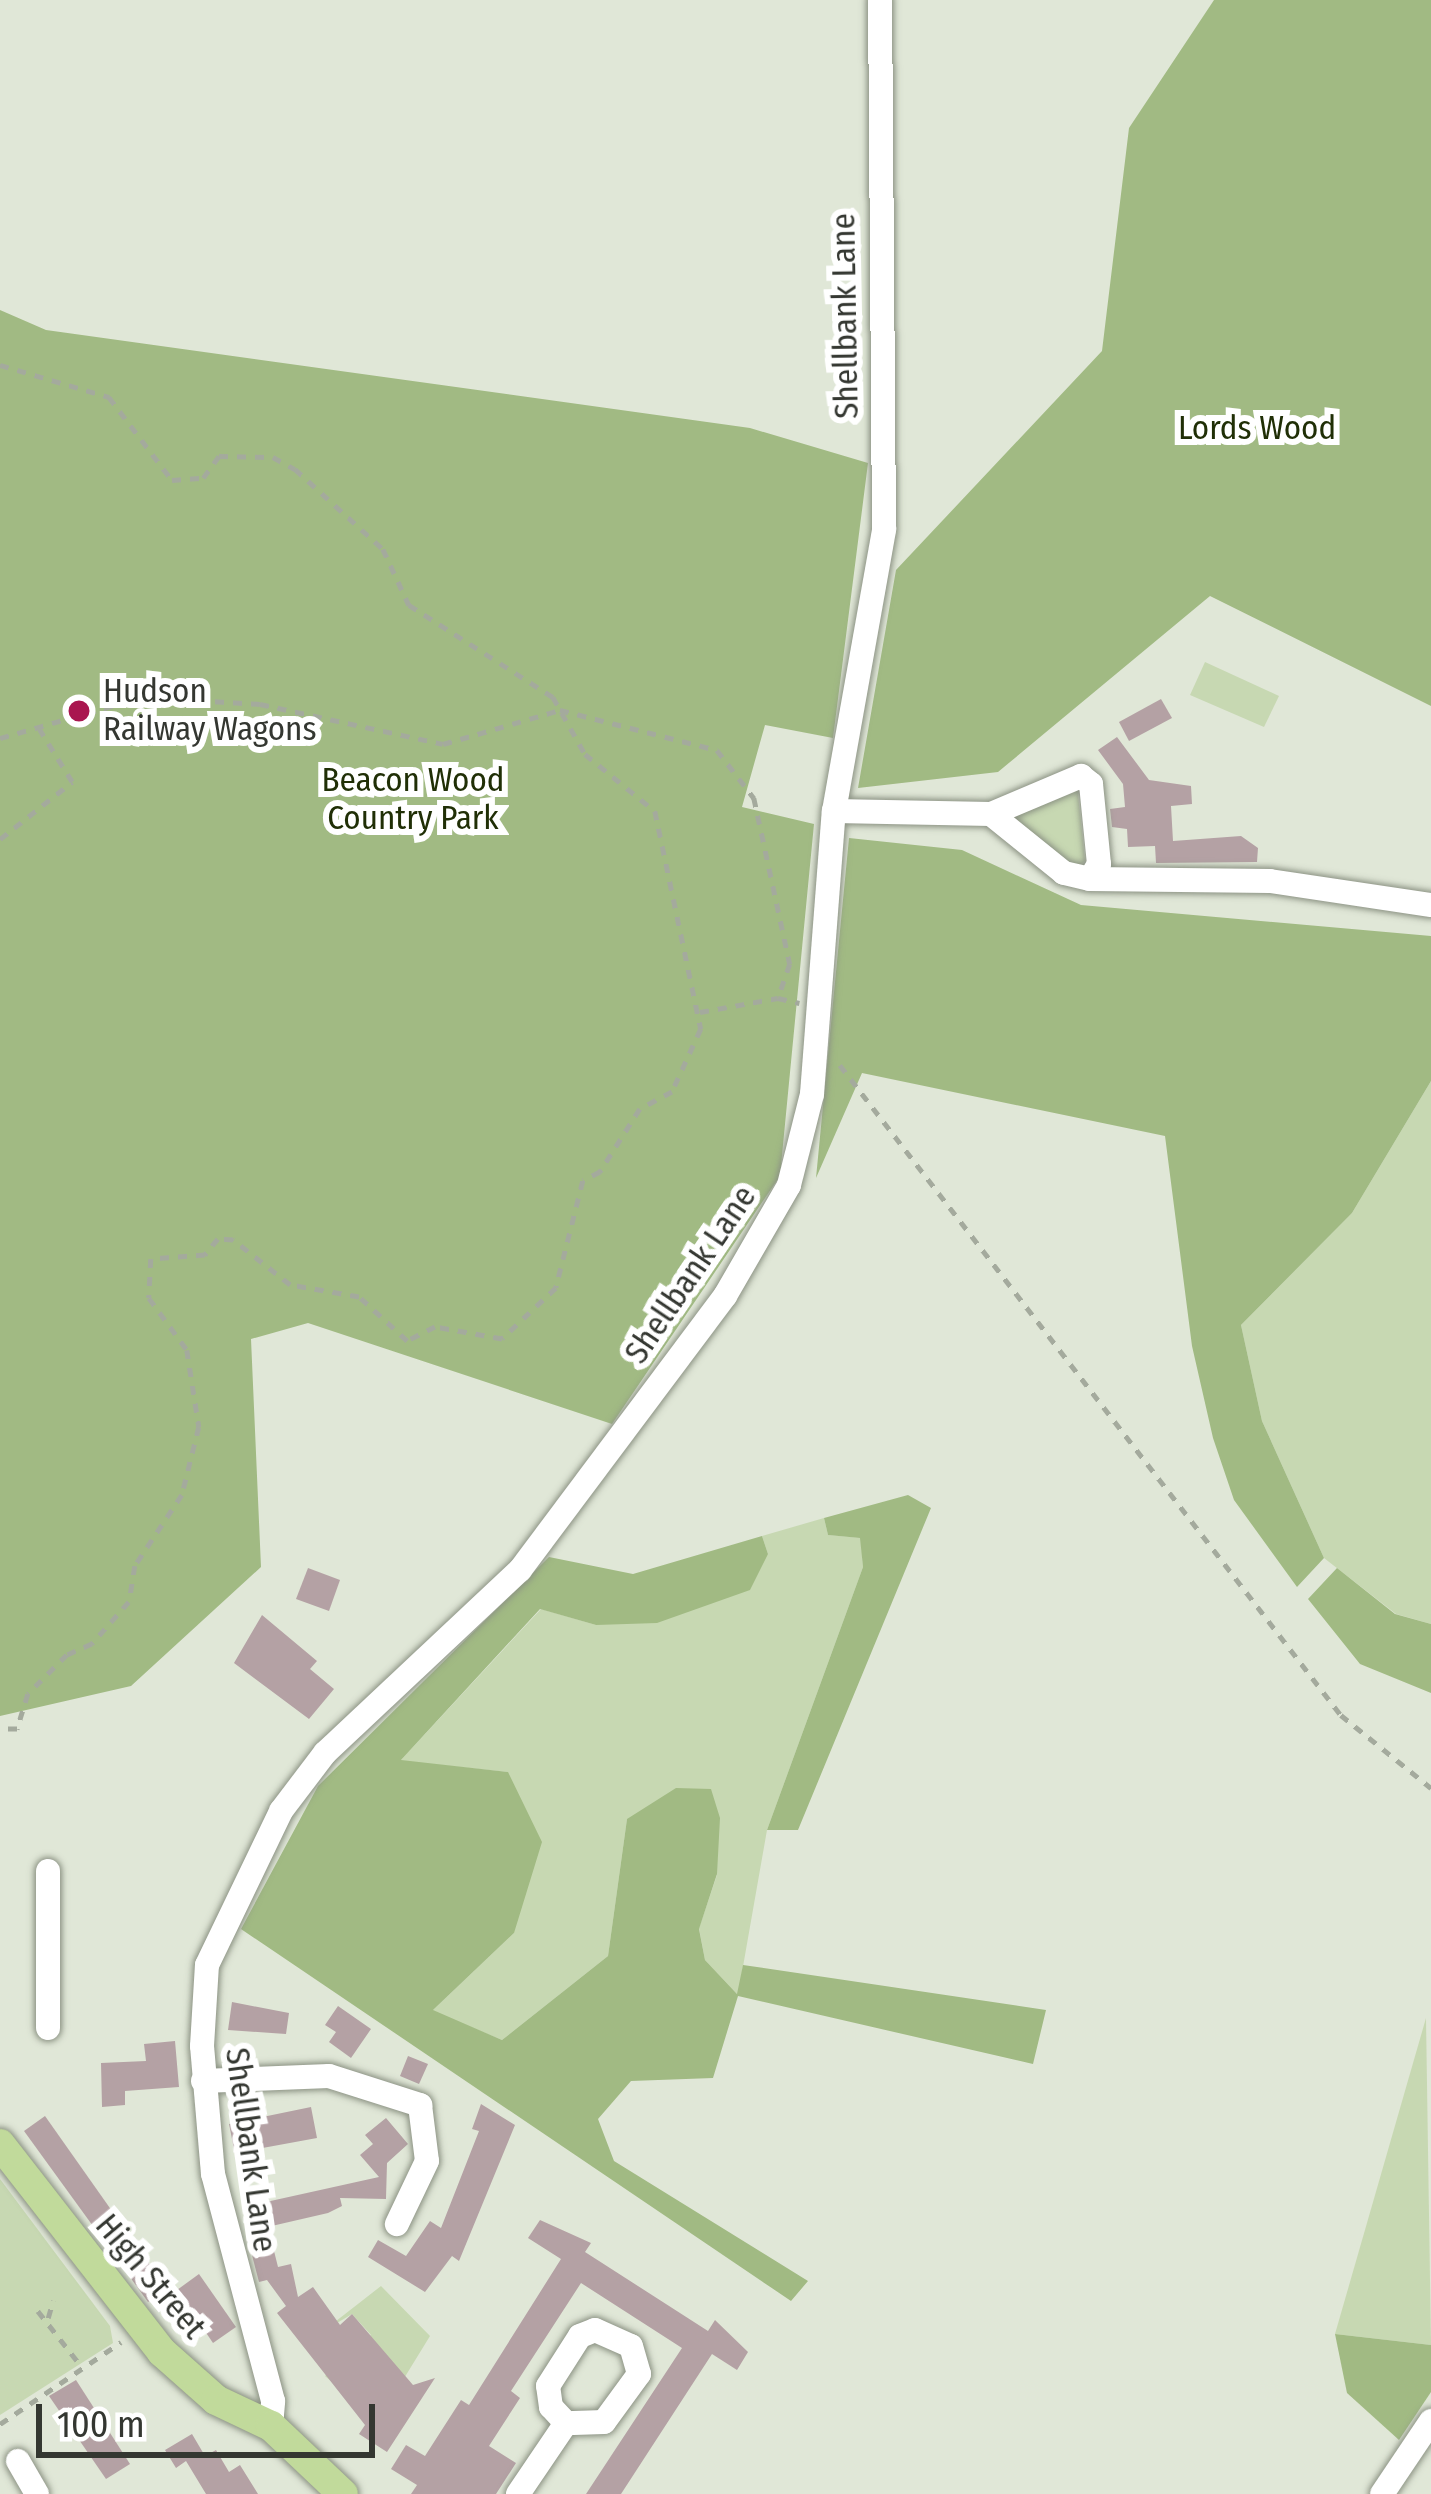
<!DOCTYPE html>
<style>
body{margin:0}
#map{position:relative;width:1431px;height:2494px;overflow:hidden;background:#e0e7d7;font-family:"Fira Sans Condensed",sans-serif}
div>[style]{position:absolute}
.green>*{inset:0;background:#c7d8b2}
.forest>*{inset:0;background:#a1ba83}
.building>*{inset:0;background:#b4a1a4}
.path>*{height:4.5px;margin-top:-2.25px;transform-origin:0;background:repeating-linear-gradient(90deg,#a4aa9d 0 9px,transparent 0 18px)}
.roads{filter:drop-shadow(0 0 3px #8c9384) drop-shadow(0 0 3px #8c9384)}
.minor>*{height:24px;margin:-12px;padding:0 12px;transform-origin:12px;border-radius:12px;background:#fff}
.major>*{height:30px;margin:-15px;padding:0 15px;transform-origin:15px;border-radius:15px;background:#c1da9b}
.dots>*{width:33px;height:33px;translate:-50% -50%;box-sizing:border-box;border:6px solid #fff;border-radius:50%}
span{translate:-50% -50%;white-space:nowrap;text-align:center;line-height:1.15;-webkit-text-stroke:12px #fff;paint-order:stroke}
.street-label{font-size:33px;color:#343731}
.park-label{font-size:33px;color:#202f06}
.poi-label{font-size:33px;color:#343731}
.left{translate:0 -50%;text-align:left}
.scale{position:absolute;left:36px;top:2404px;width:339px;height:54px;box-sizing:border-box;border:6px solid #343731;border-top:0;padding-left:15px;font-size:36px;line-height:42px;white-space:nowrap;color:#343731;-webkit-text-stroke:9px #fff;paint-order:stroke}
</style>
<div id="map">
<div class="green">
<div style="clip-path:polygon(1205px 662px,1279px 696px,1264px 727px,1190px 695px)"></div>
<div style="clip-path:polygon(1077px 785px,1085px 861px,1075px 868px,1007px 824px,1010px 807px)"></div>
<div style="clip-path:polygon(1431px 1081px,1431px 1624px,1396px 1614px,1324px 1558px,1262px 1421px,1241px 1325px,1352px 1213px)"></div>
<div style="clip-path:polygon(824px 1518px,828px 1535px,861px 1538px,863px 1567px,767px 1830px,738px 1995px,705px 1960px,699px 1928px,717px 1875px,627px 1819px,608px 1956px,502px 2040px,432px 2011px,514px 1933px,508px 1772px,400px 1761px,541px 1609px,596px 1625px,768px 1554px,762px 1536px)"></div>
<div style="clip-path:polygon(1426px 2018px,1431px 2345px,1335px 2334px)"></div>
<div style="clip-path:polygon(0 2179px,110px 2326px,113px 2343px,0 2415px)"></div>
<div style="clip-path:polygon(381px 2286px,430px 2336px,403px 2380px,333px 2383px,325px 2376px,371px 2335px,352px 2314px,322px 2332px)"></div>
</div>
<div class="forest">
<div style="clip-path:polygon(1214px 0,1431px 0,1431px 706px,1210px 596px,998px 772px,858px 788px,896px 570px,1102px 351px,1129px 128px)"></div>
<div style="clip-path:polygon(0 310px,46px 330px,750px 428px,868px 463px,833px 738px,765px 725px,742px 807px,814px 824px,780px 1176px,612px 1424px,308px 1323px,251px 1339px,261px 1567px,131px 1686px,0 1716px)"></div>
<div style="clip-path:polygon(849px 838px,962px 850px,1081px 905px,1431px 936px,1431px 1081px,1352px 1213px,1241px 1325px,1262px 1421px,1324px 1558px,1297px 1587px,1234px 1500px,1213px 1438px,1192px 1346px,1165px 1136px,862px 1073px,816px 1178px)"></div>
<div style="clip-path:polygon(908px 1495px,931px 1508px,798px 1830px,767px 1830px,863px 1567px,860px 1538px,828px 1535px,824px 1518px)"></div>
<div style="clip-path:polygon(762px 1536px,768px 1554px,750px 1590px,657px 1623px,596px 1625px,540px 1609px,401px 1760px,508px 1772px,542px 1842px,514px 1933px,433px 2010px,502px 2040px,608px 1956px,627px 1819px,676px 1788px,711px 1789px,720px 1818px,717px 1874px,699px 1929px,705px 1960px,737px 1994px,743px 1965px,1046px 2010px,1033px 2064px,738px 1996px,713px 2078px,631px 2081px,598px 2119px,614px 2161px,808px 2281px,791px 2301px,241px 1929px,318px 1786px,549px 1557px,633px 1574px)"></div>
<div style="clip-path:polygon(1337px 1568px,1395px 1614px,1431px 1624px,1431px 1693px,1360px 1664px,1308px 1599px)"></div>
<div style="clip-path:polygon(1335px 2334px,1431px 2345px,1431px 2392px,1399px 2440px,1347px 2393px)"></div>
</div>
<div class="building">
<div style="clip-path:polygon(1161px 699px,1172px 718px,1129px 741px,1119px 722px)"></div>
<div style="clip-path:polygon(1117px 737px,1149px 780px,1191px 786px,1192px 804px,1171px 806px,1173px 841px,1241px 836px,1258px 848px,1257px 862px,1156px 863px,1155px 846px,1128px 847px,1127px 829px,1112px 827px,1110px 809px,1125px 807px,1123px 784px,1098px 750px)"></div>
<div style="clip-path:polygon(308px 1568px,340px 1580px,329px 1611px,296px 1599px)"></div>
<div style="clip-path:polygon(262px 1615px,317px 1661px,310px 1669px,334px 1689px,309px 1719px,234px 1663px)"></div>
<div style="clip-path:polygon(232px 2002px,289px 2013px,286px 2034px,228px 2030px)"></div>
<div style="clip-path:polygon(338px 2006px,371px 2029px,351px 2058px,329px 2042px,336px 2032px,325px 2025px)"></div>
<div style="clip-path:polygon(175px 2041px,179px 2087px,125px 2091px,125px 2105px,102px 2107px,101px 2063px,146px 2061px,144px 2044px)"></div>
<div style="clip-path:polygon(408px 2056px,428px 2064px,419px 2084px,400px 2076px)"></div>
<div style="clip-path:polygon(481px 2104px,515px 2125px,459px 2261px,452px 2256px,425px 2292px,368px 2257px,378px 2240px,406px 2256px,430px 2221px,441px 2228px,479px 2131px,472px 2129px)"></div>
<div style="clip-path:polygon(311px 2107px,317px 2138px,257px 2149px,260px 2164px,238px 2169px,229px 2124px)"></div>
<div style="clip-path:polygon(45px 2116px,167px 2289px,148px 2302px,24px 2131px)"></div>
<div style="clip-path:polygon(386px 2118px,408px 2144px,387px 2163px,386px 2199px,340px 2198px,342px 2206px,328px 2213px,263px 2228px,257px 2204px,379px 2177px,360px 2155px,373px 2144px,365px 2135px)"></div>
<div style="clip-path:polygon(540px 2220px,591px 2243px,585px 2252px,708px 2331px,715px 2320px,748px 2352px,737px 2370px,712px 2354px,621px 2494px,586px 2494px,682px 2348px,581px 2283px,511px 2391px,520px 2398px,489px 2446px,516px 2463px,496px 2494px,411px 2494px,417px 2485px,391px 2469px,406px 2445px,425px 2456px,461px 2400px,469px 2405px,561px 2259px,528px 2238px)"></div>
<div style="clip-path:polygon(271px 2239px,278px 2267px,291px 2264px,298px 2297px,313px 2287px,340px 2325px,352px 2314px,413px 2385px,435px 2378px,387px 2452px,359px 2434px,365px 2425px,277px 2313px,286px 2306px,267px 2280px,259px 2282px,249px 2244px)"></div>
<div style="clip-path:polygon(199px 2274px,236px 2327px,213px 2343px,177px 2290px)"></div>
<div style="clip-path:polygon(76px 2380px,130px 2464px,106px 2479px,49px 2396px)"></div>
<div style="clip-path:polygon(192px 2434px,205px 2456px,216px 2450px,229px 2472px,240px 2465px,258px 2494px,206px 2494px,186px 2461px,176px 2468px,165px 2450px)"></div>
</div>
<div class="path">
<div style="left:0;top:365px;width:114px;rotate:16.4deg"></div>
<div style="left:109px;top:397px;width:104px;rotate:52.8deg"></div>
<div style="left:172px;top:480px;width:31px;rotate:-4deg"></div>
<div style="left:203px;top:478px;width:27px;rotate:-54deg"></div>
<div style="left:219px;top:456px;width:54px;rotate:1.1deg"></div>
<div style="left:273px;top:457px;width:25px;rotate:29deg"></div>
<div style="left:295px;top:469px;width:119px;rotate:42.3deg"></div>
<div style="left:383px;top:549px;width:62px;rotate:65.1deg"></div>
<div style="left:409px;top:605px;width:171px;rotate:32.6deg"></div>
<div style="left:553px;top:697px;width:65px;rotate:60.7deg"></div>
<div style="left:585px;top:754px;width:90px;rotate:39.2deg"></div>
<div style="left:655px;top:811px;width:223px;rotate:78.1deg"></div>
<div style="left:701px;top:1029px;width:69px;rotate:114.7deg"></div>
<div style="left:672px;top:1092px;width:36px;rotate:152deg"></div>
<div style="left:640px;top:1109px;width:75px;rotate:122.4deg"></div>
<div style="left:600px;top:1172px;width:19px;rotate:152deg"></div>
<div style="left:583px;top:1181px;width:110px;rotate:104.2deg"></div>
<div style="left:556px;top:1288px;width:74px;rotate:136.6deg"></div>
<div style="left:502px;top:1339px;width:68px;rotate:-169.8deg"></div>
<div style="left:435px;top:1327px;width:31px;rotate:153deg"></div>
<div style="left:407px;top:1341px;width:65px;rotate:-137.5deg"></div>
<div style="left:359px;top:1297px;width:70px;rotate:-170.1deg"></div>
<div style="left:290px;top:1285px;width:73px;rotate:-141.7deg"></div>
<div style="left:233px;top:1240px;width:15px;rotate:-176deg"></div>
<div style="left:218px;top:1239px;width:21px;rotate:129deg"></div>
<div style="left:205px;top:1255px;width:54px;rotate:175.8deg"></div>
<div style="left:151px;top:1259px;width:39px;rotate:93deg"></div>
<div style="left:149px;top:1298px;width:64px;rotate:53.8deg"></div>
<div style="left:187px;top:1350px;width:78px;rotate:81.1deg"></div>
<div style="left:199px;top:1427px;width:70px;rotate:104deg"></div>
<div style="left:182px;top:1495px;width:85px;rotate:123.5deg"></div>
<div style="left:135px;top:1566px;width:36px;rotate:99deg"></div>
<div style="left:129px;top:1602px;width:56px;rotate:131.4deg"></div>
<div style="left:92px;top:1644px;width:27px;rotate:156deg"></div>
<div style="left:67px;top:1655px;width:55px;rotate:135deg"></div>
<div style="left:28px;top:1694px;width:37px;rotate:107deg"></div>
<div style="left:17px;top:1729px;width:17px;rotate:180deg"></div>
<div style="left:0;top:738px;width:149px;rotate:-16deg"></div>
<div style="left:143px;top:697px;width:117px;rotate:3.4deg"></div>
<div style="left:260px;top:704px;width:187px;rotate:12.3deg"></div>
<div style="left:443px;top:744px;width:122px;rotate:-16.2deg"></div>
<div style="left:560px;top:710px;width:162px;rotate:14.3deg"></div>
<div style="left:717px;top:750px;width:61px;rotate:52.4deg"></div>
<div style="left:754px;top:798px;width:170px;rotate:77.8deg"></div>
<div style="left:790px;top:964px;width:36px;rotate:109deg"></div>
<div style="left:0;top:839px;width:92px;rotate:-38.4deg"></div>
<div style="left:72px;top:782px;width:62px;rotate:-121.9deg"></div>
<div style="left:700px;top:1012px;width:79px;rotate:-10.2deg"></div>
<div style="left:778px;top:998px;width:22px;rotate:13deg"></div>
<div style="left:840px;top:1065px;width:821px;rotate:52.38deg"></div>
<div style="left:1341px;top:1715px;width:116px;rotate:39deg"></div>
<div style="left:38px;top:2311px;width:71px;rotate:51.8deg"></div>
<div style="left:48px;top:2318px;width:18px;rotate:-74deg"></div>
<div style="left:0;top:2424px;width:146px;rotate:-34.1deg"></div>
</div>
<div class="roads">
<div class="minor">
<div style="left:834px;top:811px;width:157px;rotate:1.1deg"></div>
<div style="left:991px;top:814px;width:98px;rotate:-22.9deg"></div>
<div style="left:1081px;top:776px;width:13px;rotate:39deg"></div>
<div style="left:1091px;top:784px;width:80px;rotate:84.3deg"></div>
<div style="left:1099px;top:864px;width:17px;rotate:121deg"></div>
<div style="left:1090px;top:879px;width:27px;rotate:-167deg"></div>
<div style="left:1064px;top:873px;width:94px;rotate:-141.1deg"></div>
<div style="left:1090px;top:879px;width:180px;rotate:0.6deg"></div>
<div style="left:1270px;top:881px;width:163px;rotate:8.5deg"></div>
<div style="left:48px;top:2028px;width:157px;rotate:-90deg"></div>
<div style="left:203px;top:2081px;width:126px;rotate:-2.3deg"></div>
<div style="left:329px;top:2076px;width:96px;rotate:17.7deg"></div>
<div style="left:420px;top:2105px;width:56px;rotate:82.9deg"></div>
<div style="left:427px;top:2161px;width:70px;rotate:115.5deg"></div>
<div style="left:595px;top:2330px;width:39px;rotate:24deg"></div>
<div style="left:631px;top:2346px;width:29px;rotate:74deg"></div>
<div style="left:639px;top:2374px;width:59px;rotate:126.1deg"></div>
<div style="left:604px;top:2422px;width:38px;rotate:178deg"></div>
<div style="left:566px;top:2423px;width:22px;rotate:-133deg"></div>
<div style="left:551px;top:2407px;width:21px;rotate:-98deg"></div>
<div style="left:548px;top:2386px;width:59px;rotate:-57.4deg"></div>
<div style="left:580px;top:2336px;width:16px;rotate:-22deg"></div>
<div style="left:271px;top:2426px;width:25px;rotate:-85deg"></div>
<div style="left:273px;top:2401px;width:235px;rotate:-104.8deg"></div>
<div style="left:213px;top:2174px;width:128px;rotate:-94.9deg"></div>
<div style="left:202px;top:2046px;width:81px;rotate:-86.5deg"></div>
<div style="left:207px;top:1965px;width:171px;rotate:-64.3deg"></div>
<div style="left:281px;top:1811px;width:73px;rotate:-52.8deg"></div>
<div style="left:325px;top:1753px;width:267px;rotate:-43.2deg"></div>
<div style="left:520px;top:1570px;width:342px;rotate:-53.2deg"></div>
<div style="left:725px;top:1296px;width:128px;rotate:-60deg"></div>
<div style="left:789px;top:1185px;width:94px;rotate:-75.8deg"></div>
<div style="left:812px;top:1094px;width:284px;rotate:-85.6deg"></div>
<div style="left:834px;top:811px;width:286px;rotate:-79.9deg"></div>
<div style="left:884px;top:529px;width:529px;rotate:-90.43deg"></div>
<div style="left:18px;top:2461px;width:38px;rotate:60deg"></div>
<div style="left:518px;top:2494px;width:86px;rotate:-55.9deg"></div>
<div style="left:1382px;top:2494px;width:88px;rotate:-56.1deg"></div>
</div>
<div class="major">
<div style="left:0;top:2144px;width:264px;rotate:52.1deg"></div>
<div style="left:162px;top:2352px;width:72px;rotate:41.6deg"></div>
<div style="left:216px;top:2400px;width:61px;rotate:25.3deg"></div>
<div style="left:271px;top:2426px;width:99px;rotate:43.4deg"></div>
</div>
</div>
<div class="dots">
<div style="left:79px;top:711px;background:#a9164f"></div>
</div>
<div class="street-label">
<span style="left:846px;top:316px;rotate:-91deg">Shellbank Lane</span>
<span style="left:691px;top:1275px;rotate:-56deg">Shellbank Lane</span>
<span style="left:250px;top:2150px;rotate:82deg">Shellbank Lane</span>
<span style="left:150px;top:2277px;rotate:50deg">High Street</span>
</div>
<div class="park-label">
<span style="left:1257px;top:429px">Lords Wood</span>
<span style="left:413px;top:800px">Beacon Wood<br>Country Park</span>
</div>
<div class="poi-label">
<span class="left" style="left:103px;top:711px">Hudson<br>Railway Wagons</span>
</div>
<div class="scale">100 m</div>
</div>
